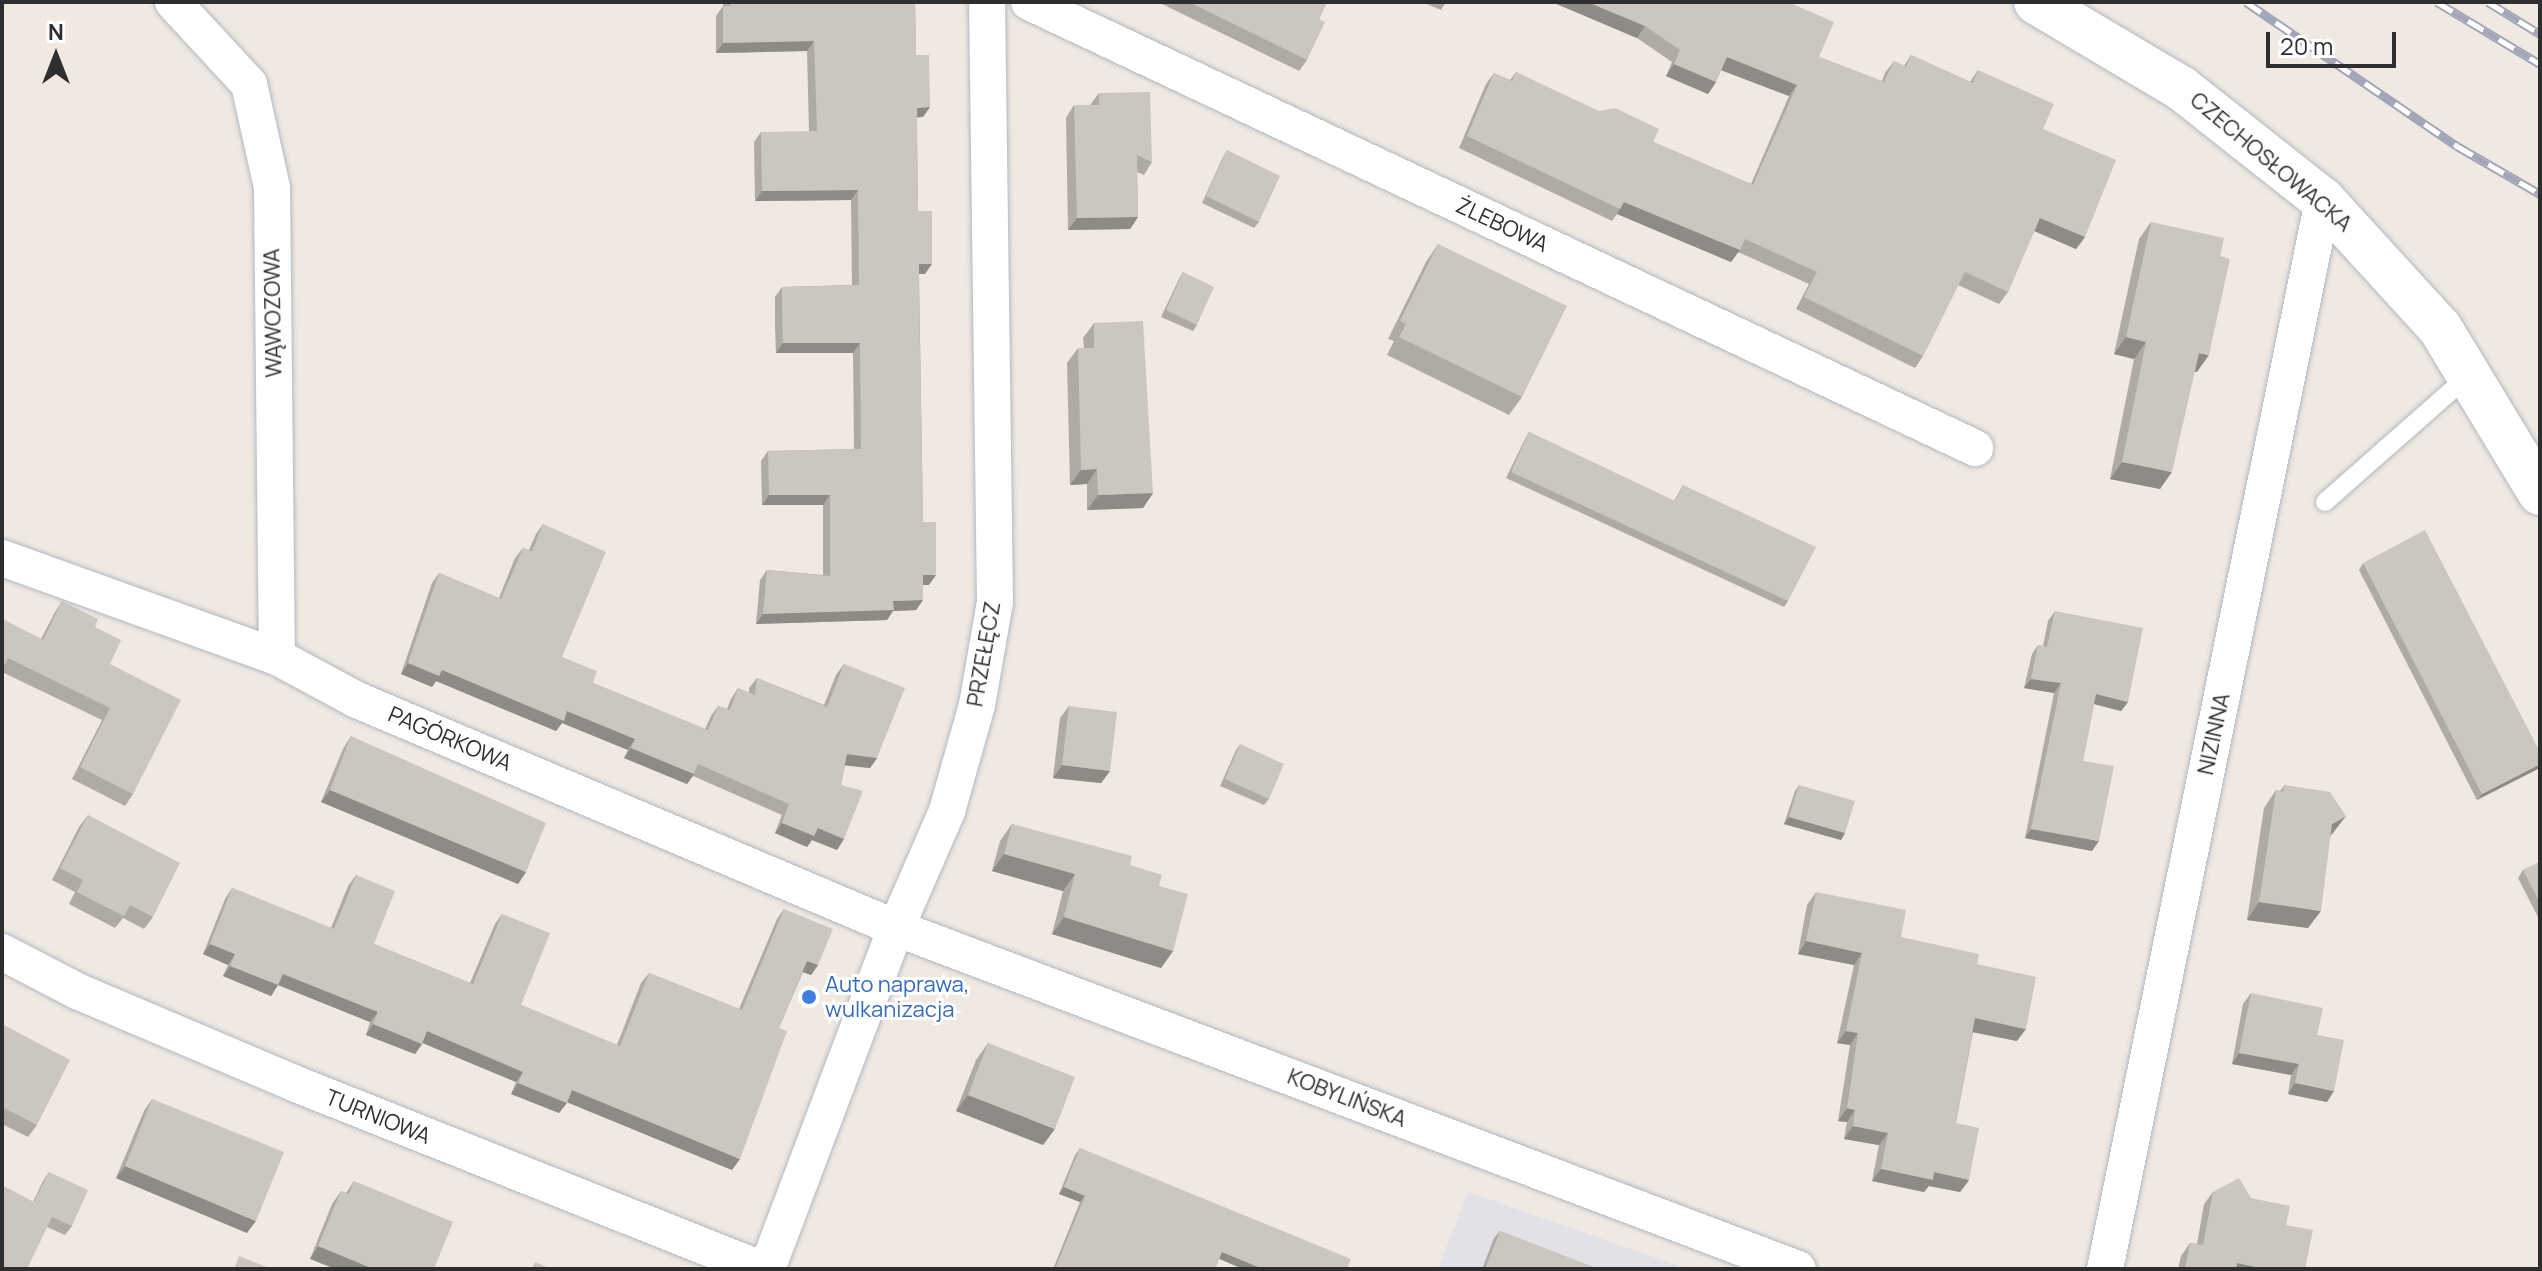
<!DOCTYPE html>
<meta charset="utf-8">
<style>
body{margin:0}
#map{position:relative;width:2542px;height:1271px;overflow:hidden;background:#efe9e1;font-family:Manrope,sans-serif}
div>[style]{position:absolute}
.industrial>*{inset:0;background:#e3e1e8}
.roads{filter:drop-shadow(0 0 2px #b4b7c1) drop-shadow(0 0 2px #b4b7c1)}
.service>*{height:18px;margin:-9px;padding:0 9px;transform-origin:9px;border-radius:9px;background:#fff}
.minor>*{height:36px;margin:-18px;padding:0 18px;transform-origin:18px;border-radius:18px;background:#fff}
.tertiary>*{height:44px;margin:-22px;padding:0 22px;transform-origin:22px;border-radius:22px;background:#fff}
.rail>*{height:9px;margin-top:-4.5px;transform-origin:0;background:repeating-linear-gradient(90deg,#fff 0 18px,#a3a6b8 0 36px);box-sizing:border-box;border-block:2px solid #a3a6b8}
.wall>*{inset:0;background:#afaba4}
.shaded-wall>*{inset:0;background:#8e8b86}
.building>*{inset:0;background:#cbc7bf}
.dots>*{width:22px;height:22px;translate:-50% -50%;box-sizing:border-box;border:4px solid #fff;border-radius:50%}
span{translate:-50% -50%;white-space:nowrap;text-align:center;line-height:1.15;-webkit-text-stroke:6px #fff;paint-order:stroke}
.street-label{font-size:22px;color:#2e2e2e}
.shop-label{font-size:22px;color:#366cbe}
.left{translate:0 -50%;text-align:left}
.frame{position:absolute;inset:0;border:4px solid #2e2e2e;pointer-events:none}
.north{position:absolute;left:16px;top:16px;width:80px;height:80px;-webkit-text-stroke:6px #fff;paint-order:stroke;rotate:0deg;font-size:22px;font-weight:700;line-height:32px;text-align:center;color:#2e2e2e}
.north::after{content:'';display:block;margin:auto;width:28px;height:36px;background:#2e2e2e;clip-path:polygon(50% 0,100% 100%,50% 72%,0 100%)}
.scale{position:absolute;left:2266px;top:32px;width:130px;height:36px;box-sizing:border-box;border:4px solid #2e2e2e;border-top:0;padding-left:10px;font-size:24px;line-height:28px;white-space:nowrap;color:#2e2e2e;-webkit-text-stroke:6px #fff;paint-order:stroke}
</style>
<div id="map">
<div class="industrial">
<div style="clip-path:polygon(1468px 1192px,1688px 1269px,1438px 1269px)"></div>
</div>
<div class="roads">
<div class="service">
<div style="left:2325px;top:502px;width:193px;rotate:-41.4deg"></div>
</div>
<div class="minor">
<div style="left:173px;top:2px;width:112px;rotate:47.2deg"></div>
<div style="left:249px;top:84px;width:107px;rotate:77.5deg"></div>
<div style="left:272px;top:188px;width:469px;rotate:89.4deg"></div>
<div style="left:1029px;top:2px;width:1046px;rotate:25.24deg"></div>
<div style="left:2px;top:558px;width:292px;rotate:19.8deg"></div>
<div style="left:277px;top:657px;width:91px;rotate:28.3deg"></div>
<div style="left:357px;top:700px;width:585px;rotate:22.93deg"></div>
<div style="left:896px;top:928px;width:964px;rotate:20.71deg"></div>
<div style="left:2px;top:952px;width:85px;rotate:27.5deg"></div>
<div style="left:77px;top:991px;width:238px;rotate:23deg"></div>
<div style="left:296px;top:1084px;width:500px;rotate:21.7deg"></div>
<div style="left:767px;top:1269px;width:365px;rotate:-69.3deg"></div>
<div style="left:896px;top:928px;width:128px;rotate:-66.4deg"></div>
<div style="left:947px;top:811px;width:110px;rotate:-74.2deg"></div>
<div style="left:977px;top:705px;width:105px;rotate:-80.1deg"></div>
<div style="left:995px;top:602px;width:600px;rotate:-90.76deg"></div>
<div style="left:2105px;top:1269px;width:1091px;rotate:-78.47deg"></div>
</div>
<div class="tertiary">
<div style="left:2036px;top:2px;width:169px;rotate:30.7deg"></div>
<div style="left:2181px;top:88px;width:181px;rotate:38.3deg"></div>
<div style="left:2323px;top:200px;width:173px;rotate:47.6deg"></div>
<div style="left:2440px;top:328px;width:193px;rotate:58.8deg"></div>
</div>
</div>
<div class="rail">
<div style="left:2246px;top:2px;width:255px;rotate:34.3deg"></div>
<div style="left:2457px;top:146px;width:96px;rotate:30deg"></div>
<div style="left:2437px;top:2px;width:120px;rotate:31deg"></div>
<div style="left:2488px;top:2px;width:61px;rotate:31.6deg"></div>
</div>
<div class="wall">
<div style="clip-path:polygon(723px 2px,915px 2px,916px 55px,930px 107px,923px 117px,917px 117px,918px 211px,925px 274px,919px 274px,923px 522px,929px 585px,923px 585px,923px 600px,916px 610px,893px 611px,887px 620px,756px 624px,760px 580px,767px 570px,823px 575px,823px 505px,762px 505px,761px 461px,768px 451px,854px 449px,853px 353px,776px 353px,775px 327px,775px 297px,782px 287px,852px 285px,851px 200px,755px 201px,754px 142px,761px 132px,809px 132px,807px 51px,716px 53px,716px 16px,723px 6px)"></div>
<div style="clip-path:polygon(1158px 2px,1327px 2px,1319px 19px,1307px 60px,1299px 71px)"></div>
<div style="clip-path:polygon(1422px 2px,1446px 2px,1441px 10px)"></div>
<div style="clip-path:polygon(1552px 2px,1819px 57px,1882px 81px,1885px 73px,1894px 61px,1904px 66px,1911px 55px,1970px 82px,1978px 70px,2043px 129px,2085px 237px,2076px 249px,2034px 231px,2008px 292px,1999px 304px,1958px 285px,1923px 356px,1915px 368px,1796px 309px,1809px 284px,1738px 252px,1731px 262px,1617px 214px,1612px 221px,1459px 148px,1486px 84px,1494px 73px,1510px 80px,1516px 72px,1653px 142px,1751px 184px,1789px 96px,1721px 70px,1716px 82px,1708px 94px,1666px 76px,1672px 62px,1637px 38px)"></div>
<div style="clip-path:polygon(1099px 93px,1152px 162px,1144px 175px,1137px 172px,1138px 217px,1130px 229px,1068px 230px,1066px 118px,1074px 105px,1090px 105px)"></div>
<div style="clip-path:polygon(1227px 150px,1259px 222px,1254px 228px,1202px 203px,1223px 157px)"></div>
<div style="clip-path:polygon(2151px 222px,2197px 372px,2194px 371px,2160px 489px,2110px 479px,2134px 359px,2114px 354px,2139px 239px)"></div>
<div style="clip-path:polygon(1438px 244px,1522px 397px,1509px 415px,1387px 355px,1394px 341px,1388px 339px,1426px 262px)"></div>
<div style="clip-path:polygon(1183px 272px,1197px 325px,1193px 331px,1161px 317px,1179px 279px)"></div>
<div style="clip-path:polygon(1094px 323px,1153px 493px,1143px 508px,1087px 510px,1087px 484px,1070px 485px,1067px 363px,1078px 348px,1084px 348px,1083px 338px)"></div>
<div style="clip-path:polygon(1529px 432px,1674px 501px,1683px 485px,1788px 601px,1784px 607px,1506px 478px,1525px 439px)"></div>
<div style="clip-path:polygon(543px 524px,562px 657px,593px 683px,705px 729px,711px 716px,718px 706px,727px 709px,731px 699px,738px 688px,749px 693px,749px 688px,757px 678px,824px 705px,836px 675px,844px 664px,877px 758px,870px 768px,845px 765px,841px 785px,844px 839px,837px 850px,812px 840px,807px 847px,775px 833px,782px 815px,693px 776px,687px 784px,624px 758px,628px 750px,562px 723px,556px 731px,436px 681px,432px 687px,401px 674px,432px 583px,439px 573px,499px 598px,515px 558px,523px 548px,529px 550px,536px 534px)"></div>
<div style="clip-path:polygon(2363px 563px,2540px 752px,2477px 800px,2359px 570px)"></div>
<div style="clip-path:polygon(62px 601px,95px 627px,110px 664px,133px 794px,125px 806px,72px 779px,102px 720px,2px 672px,2px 619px,41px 639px,54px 614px)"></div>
<div style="clip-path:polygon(2055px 611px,2128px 702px,2121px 711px,2094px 704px,2083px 761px,2092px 851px,2025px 838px,2054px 693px,2024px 688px,2032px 654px,2038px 645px,2043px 646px,2048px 621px)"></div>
<div style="clip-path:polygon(1069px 706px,1110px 771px,1101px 783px,1053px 778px,1060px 718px)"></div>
<div style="clip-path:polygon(351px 736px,526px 872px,518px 884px,321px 802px,343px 749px)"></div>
<div style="clip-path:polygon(1240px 744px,1269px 799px,1264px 805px,1220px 786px,1236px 750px)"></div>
<div style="clip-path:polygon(1799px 785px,1845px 833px,1841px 840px,1784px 824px,1795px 791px)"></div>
<div style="clip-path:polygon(2285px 785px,2333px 833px,2331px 835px,2308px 928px,2247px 920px,2264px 808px,2276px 790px,2280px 791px)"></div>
<div style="clip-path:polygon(88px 815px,153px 917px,144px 929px,123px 918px,115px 928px,69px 904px,75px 892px,52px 880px,79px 827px)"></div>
<div style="clip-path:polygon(1012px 824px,1130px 865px,1159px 886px,1173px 951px,1161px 968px,1052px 934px,1063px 891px,992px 871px,1000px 841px)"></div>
<div style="clip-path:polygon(2540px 862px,2540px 921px,2518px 878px,2523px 870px)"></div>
<div style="clip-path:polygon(356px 875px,374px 944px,470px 983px,495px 924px,502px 914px,521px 1005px,617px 1045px,641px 983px,649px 973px,739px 1009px,777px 919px,784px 909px,818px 965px,811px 975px,803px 972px,779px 1028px,732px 1170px,567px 1102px,559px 1113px,511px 1094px,516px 1082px,423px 1043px,415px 1054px,366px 1035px,370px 1022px,278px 985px,271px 996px,223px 976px,228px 965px,203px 954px,225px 899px,232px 888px,331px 928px,348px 886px)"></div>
<div style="clip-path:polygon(1816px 892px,1901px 937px,1977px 964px,2017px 1041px,1973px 1032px,1956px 1123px,1969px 1180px,1960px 1192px,1929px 1186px,1924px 1192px,1872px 1181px,1879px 1145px,1844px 1139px,1847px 1122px,1838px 1121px,1850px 1045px,1837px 1043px,1854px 965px,1798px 954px,1807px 905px)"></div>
<div style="clip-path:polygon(2251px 993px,2317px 1035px,2327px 1102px,2288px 1094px,2291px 1075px,2232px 1064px,2243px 1004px)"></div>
<div style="clip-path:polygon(2px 1024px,37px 1125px,28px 1137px,2px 1124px)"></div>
<div style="clip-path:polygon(988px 1043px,1043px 1145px,956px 1111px,976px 1060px)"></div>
<div style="clip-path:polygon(152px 1099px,247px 1233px,116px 1178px,144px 1111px)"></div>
<div style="clip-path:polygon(1080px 1148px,1347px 1269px,1243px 1269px,1219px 1259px,1215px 1269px,1053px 1269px,1080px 1202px,1059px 1194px,1075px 1155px)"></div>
<div style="clip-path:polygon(49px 1172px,72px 1226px,65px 1235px,47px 1227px,33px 1202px,43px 1181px)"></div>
<div style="clip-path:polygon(354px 1181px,434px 1269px,310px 1259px,332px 1204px,341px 1191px,346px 1193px)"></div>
<div style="clip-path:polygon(2213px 1192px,2251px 1198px,2286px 1225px,2305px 1269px,2178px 1269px,2181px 1256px,2190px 1243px,2197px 1244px,2204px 1204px)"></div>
<div style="clip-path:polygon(1500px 1231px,1598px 1269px,1482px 1269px,1494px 1238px)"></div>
</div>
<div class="shaded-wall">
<div style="clip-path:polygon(1552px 2px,1588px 2px,1645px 26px,1637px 38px)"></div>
<div style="clip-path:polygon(814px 41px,807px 51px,716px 53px,723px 43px)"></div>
<div style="clip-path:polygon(1727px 57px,1797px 85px,1789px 96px,1718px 69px)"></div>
<div style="clip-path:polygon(1674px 64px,1716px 82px,1708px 94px,1666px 76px)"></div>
<div style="clip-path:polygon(930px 107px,923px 117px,910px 118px,917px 108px)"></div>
<div style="clip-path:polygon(858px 190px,851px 200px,755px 201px,762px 191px)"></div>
<div style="clip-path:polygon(1624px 202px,1740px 250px,1731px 262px,1617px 214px)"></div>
<div style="clip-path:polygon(1138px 217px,1130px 229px,1068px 230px,1077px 218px)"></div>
<div style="clip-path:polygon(2040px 218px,2085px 237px,2076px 249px,2032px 230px)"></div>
<div style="clip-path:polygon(919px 264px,932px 264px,925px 274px,912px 274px)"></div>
<div style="clip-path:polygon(2126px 337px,2146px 342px,2134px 359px,2114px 354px)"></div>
<div style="clip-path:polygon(783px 343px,860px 343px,853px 353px,776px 353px)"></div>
<div style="clip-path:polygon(2199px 353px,2209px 355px,2197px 372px,2187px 370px)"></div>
<div style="clip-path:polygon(2122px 462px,2172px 472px,2160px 489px,2110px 479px)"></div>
<div style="clip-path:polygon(1097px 469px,1087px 484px,1070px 485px,1081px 470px)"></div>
<div style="clip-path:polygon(1153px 493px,1143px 508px,1087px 510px,1098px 495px)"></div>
<div style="clip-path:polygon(769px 495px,830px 495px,823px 505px,762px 505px)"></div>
<div style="clip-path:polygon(923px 575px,936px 575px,929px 585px,916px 585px)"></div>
<div style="clip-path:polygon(923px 600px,916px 610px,893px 611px,887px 620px,756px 624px,763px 614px,893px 601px)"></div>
<div style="clip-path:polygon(408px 663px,442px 670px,567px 711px,635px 739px,628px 750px,562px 723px,556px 731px,436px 681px,432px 687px,401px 674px)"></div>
<div style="clip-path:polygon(2031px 679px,2061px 683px,2054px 693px,2024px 688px)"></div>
<div style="clip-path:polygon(2096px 694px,2128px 702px,2121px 711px,2090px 703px)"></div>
<div style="clip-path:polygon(631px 748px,694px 774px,687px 784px,624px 758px)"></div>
<div style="clip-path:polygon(847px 754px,877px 758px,870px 768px,840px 765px)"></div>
<div style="clip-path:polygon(2540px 764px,2540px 768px,2477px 800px,2482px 794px)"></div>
<div style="clip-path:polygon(1062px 765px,1110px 771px,1101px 783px,1053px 778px)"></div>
<div style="clip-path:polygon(330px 790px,526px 872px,518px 884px,321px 802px)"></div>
<div style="clip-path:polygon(2346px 816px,2333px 833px,2320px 842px,2332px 824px)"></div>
<div style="clip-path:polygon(1789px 817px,1845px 833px,1841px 840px,1784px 824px)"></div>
<div style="clip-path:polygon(782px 823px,818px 828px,844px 839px,837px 850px,812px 840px,807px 847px,775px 833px)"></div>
<div style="clip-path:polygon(2031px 829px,2099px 841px,2092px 851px,2025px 838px)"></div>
<div style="clip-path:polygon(1004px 854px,1075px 874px,1063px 891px,992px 871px)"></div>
<div style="clip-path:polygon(2259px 902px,2321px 911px,2308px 928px,2247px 920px)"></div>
<div style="clip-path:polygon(1064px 917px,1173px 951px,1161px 968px,1052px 934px)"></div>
<div style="clip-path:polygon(1806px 941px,1862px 953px,1854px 965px,1798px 954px)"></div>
<div style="clip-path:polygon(210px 944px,235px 954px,228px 965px,203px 954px)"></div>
<div style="clip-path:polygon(807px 961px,818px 965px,811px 975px,800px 971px)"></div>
<div style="clip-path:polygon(230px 966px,283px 974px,378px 1012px,370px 1022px,278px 985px,271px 996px,223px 976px)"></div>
<div style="clip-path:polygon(1975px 1018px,2026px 1029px,2017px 1041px,1967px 1031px)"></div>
<div style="clip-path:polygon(373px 1024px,422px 1044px,415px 1054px,366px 1035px)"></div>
<div style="clip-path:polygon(427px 1031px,523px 1072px,516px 1082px,420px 1042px)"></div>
<div style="clip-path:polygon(1846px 1031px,1858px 1033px,1850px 1045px,1837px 1043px)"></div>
<div style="clip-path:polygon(2239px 1053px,2299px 1064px,2291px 1075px,2232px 1064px)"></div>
<div style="clip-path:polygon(518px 1083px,567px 1103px,559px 1113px,511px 1094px)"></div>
<div style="clip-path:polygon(2295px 1083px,2334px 1091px,2327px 1102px,2288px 1094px)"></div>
<div style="clip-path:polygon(572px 1090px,740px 1159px,732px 1170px,564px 1101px)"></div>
<div style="clip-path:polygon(968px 1095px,1055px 1129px,1043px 1145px,956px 1111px)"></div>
<div style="clip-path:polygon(1847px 1108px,1855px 1110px,1847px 1122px,1838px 1121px)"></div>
<div style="clip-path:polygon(1853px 1126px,1888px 1133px,1879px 1145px,1844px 1139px)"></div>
<div style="clip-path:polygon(125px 1166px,256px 1221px,247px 1233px,116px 1178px)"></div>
<div style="clip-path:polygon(1881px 1169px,1934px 1172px,1969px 1180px,1960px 1192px,1929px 1186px,1924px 1192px,1872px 1181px)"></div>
<div style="clip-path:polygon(1064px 1187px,1085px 1196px,1080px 1202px,1059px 1194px)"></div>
<div style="clip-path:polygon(318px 1246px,374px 1269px,335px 1269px,310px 1259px)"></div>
<div style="clip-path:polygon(1222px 1252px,1263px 1269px,1243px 1269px,1218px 1258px)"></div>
<div style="clip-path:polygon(2237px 1263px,2265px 1269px,2233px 1269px)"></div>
</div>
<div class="building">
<div style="clip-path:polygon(730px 2px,915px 2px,916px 55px,929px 55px,930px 107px,917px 108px,917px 174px,918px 211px,932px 211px,932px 264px,919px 264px,919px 290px,923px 522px,936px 522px,936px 575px,923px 575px,923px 600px,893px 601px,894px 610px,763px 614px,767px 570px,830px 576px,830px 495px,769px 495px,768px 451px,861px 449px,860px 343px,783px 343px,782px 317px,782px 287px,859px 285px,858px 190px,762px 191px,761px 132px,817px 131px,814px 41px,723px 43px,723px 6px,731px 6px)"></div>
<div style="clip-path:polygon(1189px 2px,1327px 2px,1319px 19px,1325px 22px,1307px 60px)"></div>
<div style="clip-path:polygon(1588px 2px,1788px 2px,1834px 22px,1819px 57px,1884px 82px,1894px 61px,1906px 67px,1911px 55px,1973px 83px,1978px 70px,2054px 104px,2043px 129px,2116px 160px,2085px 237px,2040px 218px,2008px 292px,1965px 272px,1923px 356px,1804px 297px,1817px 272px,1745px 239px,1740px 250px,1624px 202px,1620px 209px,1467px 136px,1494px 73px,1512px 81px,1516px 72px,1599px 111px,1615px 108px,1659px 129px,1653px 142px,1753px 185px,1797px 85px,1727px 57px,1716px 82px,1674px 64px,1680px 50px,1645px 26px)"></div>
<div style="clip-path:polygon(1150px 92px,1152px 162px,1137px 155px,1138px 217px,1077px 218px,1074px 105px,1099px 105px,1099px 93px)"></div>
<div style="clip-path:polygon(1227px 150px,1280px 176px,1259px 222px,1206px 196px)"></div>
<div style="clip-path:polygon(2151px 222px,2224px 238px,2220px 256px,2230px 259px,2209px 355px,2199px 353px,2172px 472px,2122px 462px,2146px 342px,2126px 337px)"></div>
<div style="clip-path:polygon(1438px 244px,1567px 306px,1522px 397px,1399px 337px,1406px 324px,1400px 321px)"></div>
<div style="clip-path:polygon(1183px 272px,1214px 287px,1197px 325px,1166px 310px)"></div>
<div style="clip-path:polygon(1143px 321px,1153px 493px,1098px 495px,1097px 469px,1081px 470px,1078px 348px,1094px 348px,1094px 323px)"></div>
<div style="clip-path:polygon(1529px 432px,1675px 501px,1683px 485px,1816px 547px,1788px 601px,1511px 472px)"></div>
<div style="clip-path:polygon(543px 524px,606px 552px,562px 657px,597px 671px,593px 683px,708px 730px,718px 706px,730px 710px,738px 688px,755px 695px,757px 678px,827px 707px,844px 664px,905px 688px,877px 758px,847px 754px,841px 785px,863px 791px,844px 839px,818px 828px,814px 836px,782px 823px,789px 804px,698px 764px,694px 774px,631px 748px,635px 739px,567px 711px,564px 721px,442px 670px,439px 676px,408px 663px,439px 573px,501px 599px,523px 548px,532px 551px)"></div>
<div style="clip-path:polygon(2425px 530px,2540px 752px,2540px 764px,2482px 794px,2363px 563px)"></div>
<div style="clip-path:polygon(62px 601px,98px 619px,95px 627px,121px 640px,110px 664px,181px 700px,133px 794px,80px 767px,110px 708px,8px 658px,2px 670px,2px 619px,43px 640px)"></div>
<div style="clip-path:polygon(2055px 611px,2143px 628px,2128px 702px,2096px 694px,2083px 761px,2114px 766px,2099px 841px,2031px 829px,2061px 683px,2031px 679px,2038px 645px,2047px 647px)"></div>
<div style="clip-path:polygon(1069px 706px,1117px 712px,1110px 771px,1062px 765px)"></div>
<div style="clip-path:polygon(351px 736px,546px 823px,526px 872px,330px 790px)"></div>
<div style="clip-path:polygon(1240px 744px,1284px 764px,1269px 799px,1225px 779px)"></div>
<div style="clip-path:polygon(1799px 785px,1855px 801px,1845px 833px,1789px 817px)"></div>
<div style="clip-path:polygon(2285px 785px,2330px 792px,2346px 816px,2332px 824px,2321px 911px,2259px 902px,2276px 790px,2283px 792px)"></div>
<div style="clip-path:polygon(88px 815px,180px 863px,153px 917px,130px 905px,124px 916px,100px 904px,77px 892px,83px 880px,60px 868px)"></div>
<div style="clip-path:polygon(1012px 824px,1132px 856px,1130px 865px,1162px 875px,1159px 886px,1188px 894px,1173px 951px,1064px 917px,1075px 874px,1004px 854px)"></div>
<div style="clip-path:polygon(2540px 862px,2540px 903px,2523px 870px)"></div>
<div style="clip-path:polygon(356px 875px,395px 891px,374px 944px,473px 984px,502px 914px,550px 933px,521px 1005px,620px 1046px,649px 973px,742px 1010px,784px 909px,833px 929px,818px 965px,807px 961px,779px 1028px,787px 1031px,740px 1159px,572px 1090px,567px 1103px,518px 1083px,523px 1072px,427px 1031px,422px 1044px,373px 1024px,378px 1012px,283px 974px,278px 985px,230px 966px,235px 954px,210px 944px,232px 888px,334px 929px)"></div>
<div style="clip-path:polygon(1816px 892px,1906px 910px,1901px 937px,1979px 954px,1977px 964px,2036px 977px,2026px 1029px,1975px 1018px,1956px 1123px,1979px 1128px,1969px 1180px,1934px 1172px,1933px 1180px,1881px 1169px,1888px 1133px,1853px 1126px,1855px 1110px,1847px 1108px,1858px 1033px,1846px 1031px,1862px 953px,1806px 941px)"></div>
<div style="clip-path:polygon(2251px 993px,2323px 1008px,2317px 1035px,2344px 1040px,2334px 1091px,2295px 1083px,2299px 1064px,2239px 1053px)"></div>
<div style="clip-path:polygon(2px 1024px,70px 1060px,37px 1125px,2px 1107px)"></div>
<div style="clip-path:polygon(988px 1043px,1075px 1077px,1055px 1129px,968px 1095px)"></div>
<div style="clip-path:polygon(152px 1099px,284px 1152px,256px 1221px,125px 1166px)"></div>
<div style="clip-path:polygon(1080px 1148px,1351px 1259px,1347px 1269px,1263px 1269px,1222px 1252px,1215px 1269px,1055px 1269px,1085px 1196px,1064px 1187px)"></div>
<div style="clip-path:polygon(49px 1172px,88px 1190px,72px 1226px,52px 1217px,27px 1269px,2px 1269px,2px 1185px,34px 1202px)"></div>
<div style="clip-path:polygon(2239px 1178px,2251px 1198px,2290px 1206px,2286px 1225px,2313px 1230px,2305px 1269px,2265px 1269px,2237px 1263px,2236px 1269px,2185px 1269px,2190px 1243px,2203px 1245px,2213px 1192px)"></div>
<div style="clip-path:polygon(354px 1181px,453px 1222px,434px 1269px,374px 1269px,318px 1246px,341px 1191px,349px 1194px)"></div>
<div style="clip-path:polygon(1500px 1231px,1598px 1269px,1485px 1269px)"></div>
<div style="clip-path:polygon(239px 1256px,272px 1269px,234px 1269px)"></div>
<div style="clip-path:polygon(535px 1262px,552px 1269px,532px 1269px)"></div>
</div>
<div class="dots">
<div style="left:809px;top:997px;background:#3f7fe0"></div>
</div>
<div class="street-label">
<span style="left:2271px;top:162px;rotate:40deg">CZECHOSŁOWACKA</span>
<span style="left:1502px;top:225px;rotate:25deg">ŻLEBOWA</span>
<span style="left:273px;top:313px;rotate:-91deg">WĄWOZOWA</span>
<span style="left:984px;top:654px;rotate:-80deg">PRZEŁĘCZ</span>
<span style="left:2214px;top:734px;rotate:-78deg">NIZINNA</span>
<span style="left:450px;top:739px;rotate:23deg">PAGÓRKOWA</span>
<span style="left:1347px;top:1098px;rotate:21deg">KOBYLIŃSKA</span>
<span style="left:378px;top:1117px;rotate:22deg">TURNIOWA</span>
</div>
<div class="shop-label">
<span class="left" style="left:825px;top:997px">Auto naprawa,<br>wulkanizacja</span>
</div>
<div class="frame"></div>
<div class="north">N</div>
<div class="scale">20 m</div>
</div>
